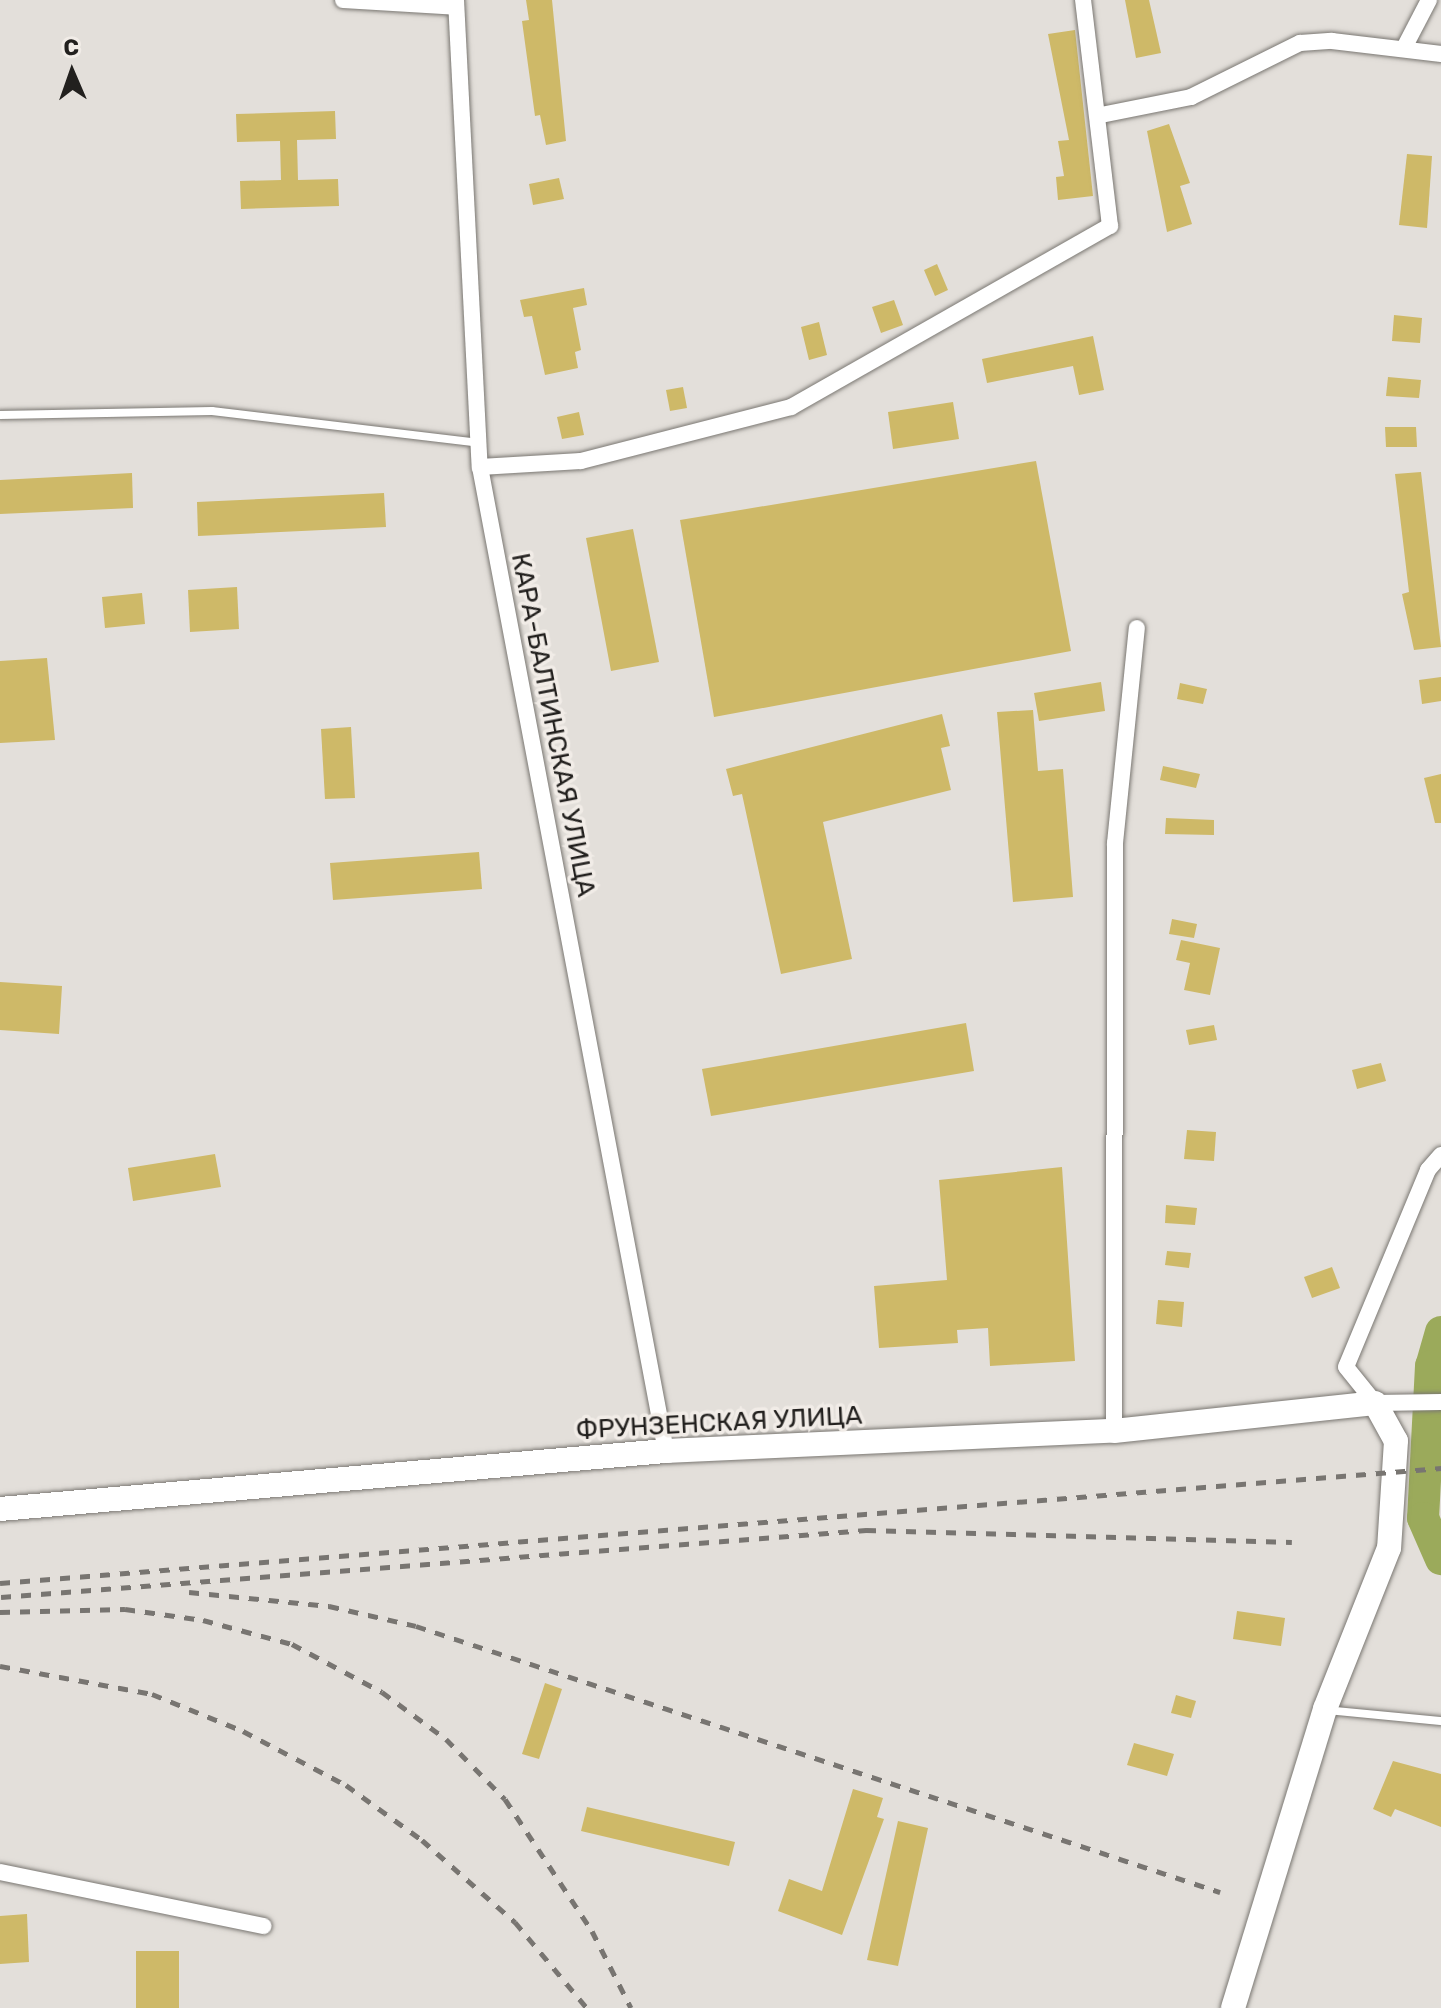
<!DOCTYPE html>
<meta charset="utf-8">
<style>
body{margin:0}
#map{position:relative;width:1441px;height:2008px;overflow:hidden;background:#e3dfda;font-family:Rubik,sans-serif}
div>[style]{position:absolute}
.river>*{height:32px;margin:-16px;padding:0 16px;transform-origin:16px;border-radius:16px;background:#9baa5b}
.building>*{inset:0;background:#ceb968}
.roads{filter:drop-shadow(0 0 2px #7a7772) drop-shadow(0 0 2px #7a7772)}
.lane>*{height:8px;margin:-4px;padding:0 4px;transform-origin:4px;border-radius:4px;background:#fff}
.street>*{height:16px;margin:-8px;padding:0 8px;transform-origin:8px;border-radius:8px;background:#fff}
.secondary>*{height:24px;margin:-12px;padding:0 12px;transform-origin:12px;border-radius:12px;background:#fff}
.rail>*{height:5px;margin-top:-2.5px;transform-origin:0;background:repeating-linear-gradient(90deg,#787571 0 10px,transparent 0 20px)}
span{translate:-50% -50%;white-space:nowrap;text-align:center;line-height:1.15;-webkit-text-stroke:7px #f1ece7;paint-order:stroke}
.street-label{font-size:26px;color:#22201e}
.north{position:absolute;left:32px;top:32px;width:80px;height:80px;-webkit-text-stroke:6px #f1ece7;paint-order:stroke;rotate:358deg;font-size:22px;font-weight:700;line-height:32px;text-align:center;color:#22201e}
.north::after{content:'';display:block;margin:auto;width:28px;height:36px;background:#22201e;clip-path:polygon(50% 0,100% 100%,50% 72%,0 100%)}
</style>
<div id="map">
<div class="river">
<div style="left:1441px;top:1332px;width:35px;rotate:106deg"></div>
<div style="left:1431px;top:1366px;width:152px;rotate:93deg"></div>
<div style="left:1423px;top:1518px;width:45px;rotate:66.3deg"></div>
</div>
<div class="building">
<div style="clip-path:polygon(526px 0,552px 0,566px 141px,546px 145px,540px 115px,535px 116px,522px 21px,529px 20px)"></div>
<div style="clip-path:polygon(1125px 0,1149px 0,1161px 53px,1136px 58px)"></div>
<div style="clip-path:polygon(1075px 30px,1093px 196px,1058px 200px,1056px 177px,1064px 176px,1058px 141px,1069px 140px,1048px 34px)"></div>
<div style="clip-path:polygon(335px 111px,336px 139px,297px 140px,298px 180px,338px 179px,339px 206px,241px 209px,240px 181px,281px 180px,280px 141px,237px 142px,236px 114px)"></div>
<div style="clip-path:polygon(1169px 124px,1190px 183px,1180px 186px,1192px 224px,1167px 232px,1147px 131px)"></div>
<div style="clip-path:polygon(1407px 154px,1432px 156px,1427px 228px,1399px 225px)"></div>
<div style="clip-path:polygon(559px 178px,564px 199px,533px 205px,529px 184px)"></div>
<div style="clip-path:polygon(937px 264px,948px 290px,935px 296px,924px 270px)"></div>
<div style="clip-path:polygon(584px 288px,587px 305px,573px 308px,581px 350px,575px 352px,578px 368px,545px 375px,532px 316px,524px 317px,520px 300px)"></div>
<div style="clip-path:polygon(894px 300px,903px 325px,881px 333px,872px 307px)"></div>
<div style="clip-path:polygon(1394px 315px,1422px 318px,1420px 343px,1392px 341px)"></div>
<div style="clip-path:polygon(819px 322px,827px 355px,809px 360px,801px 327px)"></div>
<div style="clip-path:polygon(1093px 336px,1104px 390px,1079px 395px,1073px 366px,987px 383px,982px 359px)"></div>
<div style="clip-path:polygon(1388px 377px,1421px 380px,1419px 398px,1386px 396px)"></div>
<div style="clip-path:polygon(683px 387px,687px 408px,670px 411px,666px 390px)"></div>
<div style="clip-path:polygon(953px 402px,959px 439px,893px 449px,888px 412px)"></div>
<div style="clip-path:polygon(579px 412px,584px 435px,562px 439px,557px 417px)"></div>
<div style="clip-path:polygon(1385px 427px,1416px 427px,1417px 447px,1386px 447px)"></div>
<div style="clip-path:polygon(1036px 461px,1071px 651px,714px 717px,680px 520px)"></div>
<div style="clip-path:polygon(1421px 472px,1441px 647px,1414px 650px,1402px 594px,1409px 592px,1395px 474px)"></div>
<div style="clip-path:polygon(132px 473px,133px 508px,0 514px,0 480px)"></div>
<div style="clip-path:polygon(384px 493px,386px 527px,198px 536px,197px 502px)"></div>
<div style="clip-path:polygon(633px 529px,659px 662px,611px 671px,586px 538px)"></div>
<div style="clip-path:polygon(237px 587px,239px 629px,190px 632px,188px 590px)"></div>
<div style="clip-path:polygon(142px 593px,145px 624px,105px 628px,102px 597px)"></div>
<div style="clip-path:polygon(47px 658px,55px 740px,0 743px,0 661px)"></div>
<div style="clip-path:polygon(1441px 677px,1441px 701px,1422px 704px,1419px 680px)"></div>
<div style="clip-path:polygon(1101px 682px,1105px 711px,1039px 721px,1034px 693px)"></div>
<div style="clip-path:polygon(1180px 683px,1207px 689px,1203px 704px,1177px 699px)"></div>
<div style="clip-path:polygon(1033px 710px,1038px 771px,1063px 769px,1073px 897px,1013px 902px,997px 712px)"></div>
<div style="clip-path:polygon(942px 714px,950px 746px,941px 748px,951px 790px,823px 822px,852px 959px,781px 974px,742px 794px,733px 796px,726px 769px)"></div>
<div style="clip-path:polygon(351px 727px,355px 798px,325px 799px,321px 729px)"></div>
<div style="clip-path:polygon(1163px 766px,1200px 774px,1196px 788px,1160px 780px)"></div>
<div style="clip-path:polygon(1441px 774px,1441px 823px,1435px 823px,1424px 778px)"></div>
<div style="clip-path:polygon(1166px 818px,1214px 820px,1214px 835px,1165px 834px)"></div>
<div style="clip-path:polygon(479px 852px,482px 889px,333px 900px,330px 863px)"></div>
<div style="clip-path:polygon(1172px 919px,1197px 924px,1194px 938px,1169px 934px)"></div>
<div style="clip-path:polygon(1181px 940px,1220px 948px,1210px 995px,1184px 990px,1190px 963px,1176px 960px)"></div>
<div style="clip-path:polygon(0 982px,62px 986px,59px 1034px,0 1030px)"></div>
<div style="clip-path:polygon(966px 1023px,974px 1071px,711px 1116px,702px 1069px)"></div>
<div style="clip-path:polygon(1214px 1025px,1217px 1040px,1189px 1045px,1186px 1030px)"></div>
<div style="clip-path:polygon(1381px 1063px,1386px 1081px,1357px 1089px,1352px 1070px)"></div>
<div style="clip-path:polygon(1187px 1130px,1216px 1132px,1214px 1161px,1184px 1159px)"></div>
<div style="clip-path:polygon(215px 1154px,221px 1187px,133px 1201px,128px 1168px)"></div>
<div style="clip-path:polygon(1062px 1167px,1075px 1361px,990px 1366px,988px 1328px,957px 1330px,958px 1343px,879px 1348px,874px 1286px,947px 1280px,939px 1180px)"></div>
<div style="clip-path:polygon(1166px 1205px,1197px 1208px,1195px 1225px,1165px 1223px)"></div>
<div style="clip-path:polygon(1167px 1251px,1191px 1253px,1189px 1268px,1165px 1265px)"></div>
<div style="clip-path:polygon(1332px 1267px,1340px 1288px,1312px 1298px,1304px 1277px)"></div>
<div style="clip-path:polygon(1158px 1300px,1184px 1302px,1182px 1327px,1156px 1324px)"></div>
<div style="clip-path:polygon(1237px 1611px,1285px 1618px,1281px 1646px,1233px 1639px)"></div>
<div style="clip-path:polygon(545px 1683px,562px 1689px,539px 1759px,522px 1754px)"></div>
<div style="clip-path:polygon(1176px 1695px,1196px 1701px,1191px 1718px,1171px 1713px)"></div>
<div style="clip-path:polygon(1134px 1743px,1174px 1754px,1167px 1776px,1127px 1765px)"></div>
<div style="clip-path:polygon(1393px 1761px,1441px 1774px,1441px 1827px,1395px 1809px,1391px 1817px,1373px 1809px)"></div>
<div style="clip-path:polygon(853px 1789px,883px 1798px,877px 1817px,884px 1819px,842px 1935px,778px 1911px,789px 1879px,822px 1891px)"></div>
<div style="clip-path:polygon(587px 1807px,735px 1842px,729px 1866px,581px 1831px)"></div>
<div style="clip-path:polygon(898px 1821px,928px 1828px,898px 1966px,867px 1960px)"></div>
<div style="clip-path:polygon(27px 1914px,29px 1962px,0 1964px,0 1916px)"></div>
<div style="clip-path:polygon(136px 1951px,179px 1951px,179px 2008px,136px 2008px)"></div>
</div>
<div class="roads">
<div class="lane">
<div style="left:0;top:415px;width:212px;rotate:-1.1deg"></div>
<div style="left:212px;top:411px;width:269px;rotate:6.8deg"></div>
<div style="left:1326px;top:1710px;width:116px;rotate:5.5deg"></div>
</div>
<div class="street">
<div style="left:343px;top:0;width:113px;rotate:3.5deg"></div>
<div style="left:456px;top:0;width:468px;rotate:87.1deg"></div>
<div style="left:480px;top:467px;width:1001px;rotate:79.3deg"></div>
<div style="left:1404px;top:48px;width:54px;rotate:-62.5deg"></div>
<div style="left:1101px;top:115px;width:92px;rotate:-11.3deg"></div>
<div style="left:1191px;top:97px;width:122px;rotate:-26.4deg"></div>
<div style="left:1300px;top:43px;width:32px;rotate:-4deg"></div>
<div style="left:1332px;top:41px;width:110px;rotate:6.8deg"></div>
<div style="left:480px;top:467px;width:101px;rotate:-3.4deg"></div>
<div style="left:581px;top:461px;width:217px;rotate:-14.4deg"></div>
<div style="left:791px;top:407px;width:367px;rotate:-29.6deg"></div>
<div style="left:1110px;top:226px;width:228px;rotate:-96.8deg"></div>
<div style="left:1441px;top:1155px;width:20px;rotate:131deg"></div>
<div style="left:1428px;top:1170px;width:213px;rotate:112.6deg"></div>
<div style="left:1346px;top:1367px;width:46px;rotate:51.1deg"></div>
<div style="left:1375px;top:1403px;width:66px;rotate:-0.9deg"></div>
<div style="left:1114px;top:1431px;width:588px;rotate:-89.9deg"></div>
<div style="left:1115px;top:843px;width:216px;rotate:-84.2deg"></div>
<div style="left:0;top:1872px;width:269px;rotate:11.6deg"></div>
</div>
<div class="secondary">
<div style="left:0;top:1509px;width:669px;rotate:-4.98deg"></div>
<div style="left:666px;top:1451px;width:448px;rotate:-2.6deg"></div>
<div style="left:1114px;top:1431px;width:262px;rotate:-6.1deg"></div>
<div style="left:1375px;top:1403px;width:43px;rotate:61.1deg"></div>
<div style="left:1396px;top:1441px;width:107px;rotate:93.7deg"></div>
<div style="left:1389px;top:1548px;width:173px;rotate:111.7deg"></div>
<div style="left:1325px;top:1709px;width:313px;rotate:107.1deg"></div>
</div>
</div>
<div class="rail">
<div style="left:0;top:1583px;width:1446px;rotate:-4.56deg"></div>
<div style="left:189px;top:1592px;width:141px;rotate:5.7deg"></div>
<div style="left:329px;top:1606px;width:89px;rotate:12.9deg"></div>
<div style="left:416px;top:1626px;width:847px;rotate:18.31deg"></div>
<div style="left:1px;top:1597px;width:868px;rotate:-4.43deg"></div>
<div style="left:866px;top:1530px;width:426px;rotate:1.6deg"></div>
<div style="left:0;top:1612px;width:125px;rotate:-1.4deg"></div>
<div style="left:125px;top:1609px;width:79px;rotate:8deg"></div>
<div style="left:203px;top:1620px;width:92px;rotate:15.1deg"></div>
<div style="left:292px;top:1644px;width:102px;rotate:28.1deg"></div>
<div style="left:382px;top:1692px;width:79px;rotate:36.3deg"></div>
<div style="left:446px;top:1739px;width:84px;rotate:45.5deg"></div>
<div style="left:505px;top:1799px;width:158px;rotate:56.6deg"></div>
<div style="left:592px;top:1931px;width:86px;rotate:63.1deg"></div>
<div style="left:0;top:1666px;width:155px;rotate:10.4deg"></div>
<div style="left:152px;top:1694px;width:98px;rotate:22.1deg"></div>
<div style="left:243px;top:1731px;width:116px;rotate:27.7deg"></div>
<div style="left:346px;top:1785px;width:94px;rotate:35.9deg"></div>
<div style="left:422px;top:1840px;width:124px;rotate:41.4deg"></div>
<div style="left:515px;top:1922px;width:112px;rotate:50.1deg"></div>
</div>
<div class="street-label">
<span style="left:553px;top:725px;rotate:79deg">КАРА-БАЛТИНСКАЯ УЛИЦА</span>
<span style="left:719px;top:1423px;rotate:-3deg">ФРУНЗЕНСКАЯ УЛИЦА</span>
</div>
<div class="north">С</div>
</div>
